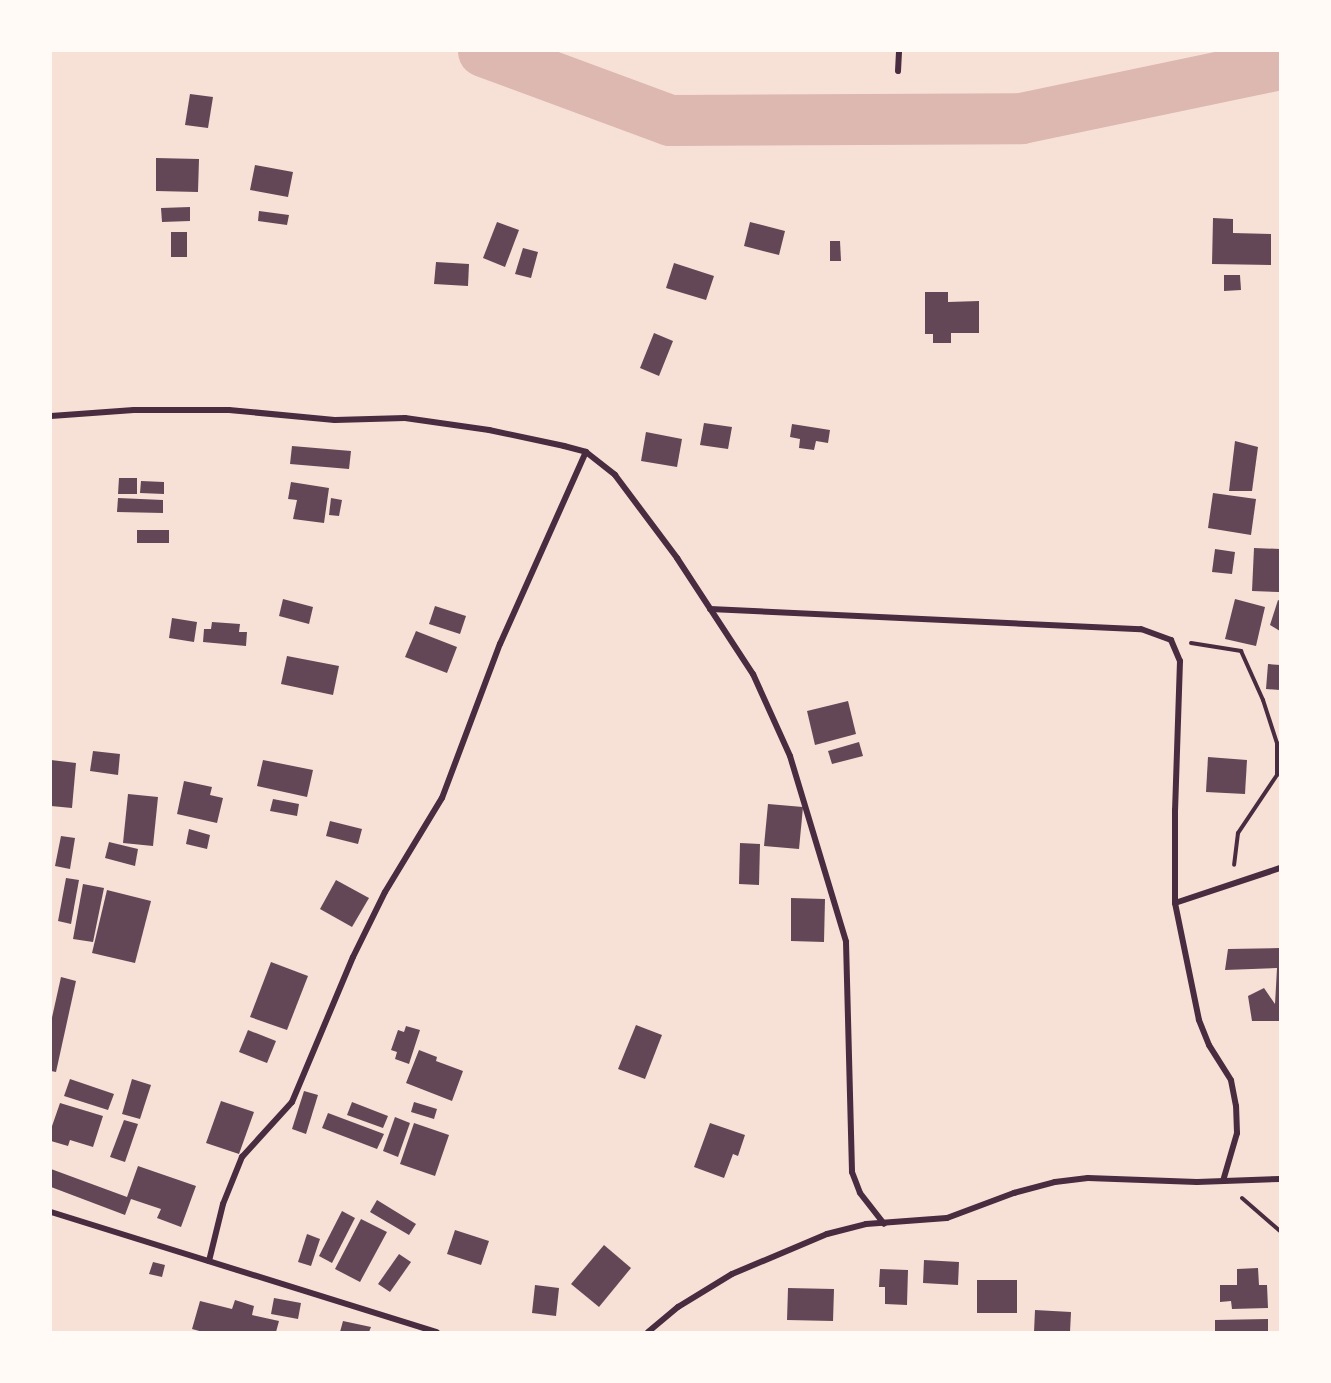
<!DOCTYPE html>
<style>
body{margin:0}
#map{position:relative;width:1331px;height:1383px;overflow:hidden;background:#f7e1d7;font-family:Figtree,sans-serif}
div>[style]{position:absolute}
.river>*{height:51px;margin:-25.5px;padding:0 25.5px;transform-origin:25.5px;border-radius:25.5px;background:#dcb8b0}
.building>*{inset:0;background:#644757}
.path>*{height:4px;margin:-2px;padding:0 2px;transform-origin:2px;border-radius:2px;background:#4a2c40}
.minor>*{height:6px;margin:-3px;padding:0 3px;transform-origin:3px;border-radius:3px;background:#4a2c40}
span{translate:-50% -50%;white-space:nowrap;text-align:center;line-height:1.15;-webkit-text-stroke:4.5px #fffaf5;paint-order:stroke}
.frame{position:absolute;inset:0;border:52px solid #fffaf5;pointer-events:none}
</style>
<div id="map">
<div class="river">
<div style="left:483px;top:51px;width:199px;rotate:20.3deg"></div>
<div style="left:670px;top:120px;width:351px;rotate:-0.3deg"></div>
<div style="left:1021px;top:118px;width:265px;rotate:-11.8deg"></div>
</div>
<div class="building">
<div style="clip-path:polygon(190px 94px,213px 97px,208px 128px,185px 125px)"></div>
<div style="clip-path:polygon(156px 158px,199px 159px,198px 192px,156px 191px)"></div>
<div style="clip-path:polygon(255px 165px,293px 172px,288px 197px,250px 190px)"></div>
<div style="clip-path:polygon(190px 207px,190px 221px,162px 222px,161px 208px)"></div>
<div style="clip-path:polygon(259px 211px,289px 215px,287px 225px,258px 221px)"></div>
<div style="clip-path:polygon(1213px 218px,1233px 219px,1233px 233px,1271px 234px,1271px 265px,1212px 264px)"></div>
<div style="clip-path:polygon(497px 222px,519px 230px,505px 267px,483px 258px)"></div>
<div style="clip-path:polygon(750px 222px,785px 231px,779px 255px,744px 246px)"></div>
<div style="clip-path:polygon(171px 232px,187px 232px,187px 257px,171px 257px)"></div>
<div style="clip-path:polygon(830px 241px,840px 241px,841px 261px,830px 261px)"></div>
<div style="clip-path:polygon(523px 248px,538px 252px,531px 278px,515px 274px)"></div>
<div style="clip-path:polygon(436px 262px,469px 264px,468px 286px,434px 284px)"></div>
<div style="clip-path:polygon(674px 263px,714px 276px,706px 300px,666px 288px)"></div>
<div style="clip-path:polygon(1224px 275px,1240px 275px,1241px 290px,1224px 291px)"></div>
<div style="clip-path:polygon(925px 292px,948px 292px,948px 302px,979px 301px,979px 333px,951px 333px,951px 343px,933px 343px,933px 334px,925px 334px)"></div>
<div style="clip-path:polygon(654px 333px,673px 341px,659px 376px,640px 368px)"></div>
<div style="clip-path:polygon(704px 423px,732px 427px,728px 449px,700px 445px)"></div>
<div style="clip-path:polygon(792px 424px,830px 430px,828px 443px,816px 441px,814px 450px,799px 448px,800px 439px,790px 437px)"></div>
<div style="clip-path:polygon(646px 432px,682px 439px,677px 467px,641px 461px)"></div>
<div style="clip-path:polygon(1235px 441px,1258px 447px,1252px 491px,1229px 491px)"></div>
<div style="clip-path:polygon(292px 446px,351px 451px,349px 469px,290px 464px)"></div>
<div style="clip-path:polygon(119px 478px,137px 478px,137px 494px,118px 494px)"></div>
<div style="clip-path:polygon(141px 481px,164px 482px,164px 494px,140px 493px)"></div>
<div style="clip-path:polygon(291px 482px,329px 488px,324px 523px,293px 519px,297px 500px,288px 499px)"></div>
<div style="clip-path:polygon(1213px 493px,1256px 499px,1251px 535px,1208px 528px)"></div>
<div style="clip-path:polygon(118px 498px,163px 500px,163px 513px,117px 512px)"></div>
<div style="clip-path:polygon(331px 498px,342px 500px,339px 516px,329px 515px)"></div>
<div style="clip-path:polygon(137px 530px,169px 530px,169px 543px,137px 543px)"></div>
<div style="clip-path:polygon(1254px 548px,1280px 549px,1279px 592px,1252px 591px)"></div>
<div style="clip-path:polygon(1215px 549px,1235px 552px,1232px 574px,1212px 572px)"></div>
<div style="clip-path:polygon(283px 599px,313px 607px,309px 624px,279px 616px)"></div>
<div style="clip-path:polygon(1235px 599px,1265px 607px,1256px 646px,1225px 639px)"></div>
<div style="clip-path:polygon(1278px 600px,1280px 601px,1280px 631px,1270px 625px)"></div>
<div style="clip-path:polygon(435px 606px,466px 616px,460px 634px,429px 624px)"></div>
<div style="clip-path:polygon(172px 618px,197px 622px,194px 642px,169px 638px)"></div>
<div style="clip-path:polygon(212px 622px,240px 624px,239px 632px,247px 632px,246px 646px,203px 642px,204px 629px,211px 629px)"></div>
<div style="clip-path:polygon(416px 631px,457px 647px,447px 673px,405px 657px)"></div>
<div style="clip-path:polygon(287px 656px,339px 666px,333px 695px,281px 684px)"></div>
<div style="clip-path:polygon(1268px 664px,1280px 665px,1280px 690px,1266px 689px)"></div>
<div style="clip-path:polygon(848px 701px,856px 734px,815px 745px,807px 711px)"></div>
<div style="clip-path:polygon(859px 742px,863px 756px,832px 764px,828px 751px)"></div>
<div style="clip-path:polygon(93px 751px,120px 754px,118px 775px,90px 771px)"></div>
<div style="clip-path:polygon(1208px 757px,1247px 760px,1245px 794px,1206px 792px)"></div>
<div style="clip-path:polygon(51px 760px,76px 763px,72px 808px,51px 806px)"></div>
<div style="clip-path:polygon(263px 760px,313px 770px,307px 797px,257px 786px)"></div>
<div style="clip-path:polygon(184px 781px,212px 787px,210px 795px,223px 798px,217px 823px,177px 814px)"></div>
<div style="clip-path:polygon(128px 794px,158px 797px,153px 846px,123px 843px)"></div>
<div style="clip-path:polygon(273px 799px,299px 804px,297px 816px,270px 811px)"></div>
<div style="clip-path:polygon(768px 804px,803px 807px,799px 849px,764px 846px)"></div>
<div style="clip-path:polygon(330px 821px,362px 829px,358px 844px,326px 836px)"></div>
<div style="clip-path:polygon(189px 829px,210px 835px,207px 849px,186px 844px)"></div>
<div style="clip-path:polygon(61px 836px,75px 838px,70px 869px,55px 866px)"></div>
<div style="clip-path:polygon(109px 842px,138px 849px,135px 866px,105px 858px)"></div>
<div style="clip-path:polygon(740px 843px,760px 844px,759px 885px,739px 884px)"></div>
<div style="clip-path:polygon(66px 878px,79px 880px,71px 924px,58px 921px)"></div>
<div style="clip-path:polygon(336px 880px,369px 898px,352px 927px,320px 909px)"></div>
<div style="clip-path:polygon(83px 884px,104px 888px,93px 942px,73px 939px)"></div>
<div style="clip-path:polygon(107px 890px,151px 901px,135px 963px,92px 953px)"></div>
<div style="clip-path:polygon(791px 898px,825px 899px,824px 942px,791px 941px)"></div>
<div style="clip-path:polygon(1280px 948px,1280px 1021px,1252px 1021px,1248px 996px,1264px 988px,1275px 1004px,1277px 968px,1225px 970px,1228px 949px)"></div>
<div style="clip-path:polygon(271px 962px,308px 976px,287px 1030px,250px 1017px)"></div>
<div style="clip-path:polygon(61px 977px,76px 981px,56px 1072px,51px 1071px,51px 1022px)"></div>
<div style="clip-path:polygon(636px 1025px,662px 1035px,645px 1079px,618px 1069px)"></div>
<div style="clip-path:polygon(406px 1026px,420px 1030px,409px 1064px,395px 1059px,397px 1052px,391px 1050px,398px 1030px,404px 1032px)"></div>
<div style="clip-path:polygon(248px 1030px,276px 1041px,267px 1063px,239px 1052px)"></div>
<div style="clip-path:polygon(419px 1050px,437px 1057px,436px 1061px,463px 1071px,452px 1101px,406px 1083px)"></div>
<div style="clip-path:polygon(70px 1079px,114px 1094px,108px 1110px,64px 1096px)"></div>
<div style="clip-path:polygon(132px 1079px,151px 1085px,140px 1119px,122px 1114px)"></div>
<div style="clip-path:polygon(304px 1091px,318px 1095px,306px 1134px,292px 1129px)"></div>
<div style="clip-path:polygon(221px 1101px,254px 1112px,239px 1154px,206px 1143px)"></div>
<div style="clip-path:polygon(352px 1102px,388px 1116px,383px 1128px,347px 1115px)"></div>
<div style="clip-path:polygon(414px 1102px,437px 1109px,434px 1119px,411px 1112px)"></div>
<div style="clip-path:polygon(60px 1103px,103px 1116px,93px 1147px,70px 1140px,68px 1146px,51px 1141px,51px 1129px)"></div>
<div style="clip-path:polygon(328px 1113px,384px 1134px,377px 1149px,322px 1128px)"></div>
<div style="clip-path:polygon(395px 1117px,410px 1123px,398px 1157px,383px 1151px)"></div>
<div style="clip-path:polygon(124px 1120px,138px 1124px,125px 1162px,110px 1157px)"></div>
<div style="clip-path:polygon(414px 1123px,449px 1135px,435px 1176px,400px 1164px)"></div>
<div style="clip-path:polygon(710px 1123px,745px 1135px,738px 1156px,733px 1154px,724px 1178px,694px 1167px)"></div>
<div style="clip-path:polygon(138px 1166px,196px 1186px,181px 1227px,157px 1218px,161px 1209px,131px 1199px,125px 1215px,51px 1187px,51px 1169px,127px 1197px)"></div>
<div style="clip-path:polygon(377px 1200px,416px 1224px,409px 1235px,370px 1212px)"></div>
<div style="clip-path:polygon(342px 1211px,355px 1218px,332px 1263px,319px 1256px)"></div>
<div style="clip-path:polygon(361px 1219px,387px 1232px,360px 1282px,335px 1269px)"></div>
<div style="clip-path:polygon(455px 1230px,489px 1241px,481px 1265px,447px 1254px)"></div>
<div style="clip-path:polygon(307px 1234px,320px 1239px,311px 1266px,298px 1262px)"></div>
<div style="clip-path:polygon(604px 1245px,631px 1268px,599px 1307px,571px 1284px)"></div>
<div style="clip-path:polygon(399px 1254px,411px 1262px,390px 1292px,378px 1284px)"></div>
<div style="clip-path:polygon(924px 1260px,959px 1262px,958px 1285px,923px 1283px)"></div>
<div style="clip-path:polygon(153px 1262px,165px 1265px,162px 1277px,149px 1274px)"></div>
<div style="clip-path:polygon(1258px 1268px,1259px 1285px,1267px 1285px,1268px 1308px,1232px 1309px,1231px 1301px,1220px 1302px,1220px 1285px,1237px 1285px,1237px 1269px)"></div>
<div style="clip-path:polygon(880px 1269px,908px 1270px,907px 1305px,885px 1304px,885px 1287px,879px 1287px)"></div>
<div style="clip-path:polygon(977px 1280px,1017px 1280px,1017px 1313px,977px 1313px)"></div>
<div style="clip-path:polygon(535px 1285px,559px 1288px,556px 1316px,532px 1313px)"></div>
<div style="clip-path:polygon(788px 1288px,834px 1289px,833px 1321px,787px 1320px)"></div>
<div style="clip-path:polygon(274px 1298px,301px 1303px,298px 1319px,271px 1314px)"></div>
<div style="clip-path:polygon(235px 1300px,254px 1306px,252px 1315px,279px 1321px,276px 1332px,203px 1332px,192px 1329px,200px 1301px,232px 1309px)"></div>
<div style="clip-path:polygon(1035px 1310px,1071px 1312px,1070px 1332px,1034px 1332px)"></div>
<div style="clip-path:polygon(1268px 1319px,1268px 1332px,1215px 1332px,1215px 1320px)"></div>
<div style="clip-path:polygon(343px 1321px,371px 1327px,369px 1332px,340px 1332px)"></div>
</div>
<div class="path">
<div style="left:1191px;top:643px;width:51px;rotate:9.1deg"></div>
<div style="left:1241px;top:651px;width:54px;rotate:65.8deg"></div>
<div style="left:1263px;top:700px;width:45px;rotate:72deg"></div>
<div style="left:1277px;top:743px;width:32px;rotate:90deg"></div>
<div style="left:1277px;top:775px;width:70px;rotate:123.9deg"></div>
<div style="left:1238px;top:833px;width:32px;rotate:97deg"></div>
<div style="left:1242px;top:1198px;width:50px;rotate:41deg"></div>
</div>
<div class="minor">
<div style="left:898px;top:71px;width:20px;rotate:-87deg"></div>
<div style="left:51px;top:416px;width:83px;rotate:-4.1deg"></div>
<div style="left:134px;top:410px;width:95px"></div>
<div style="left:229px;top:410px;width:106px;rotate:5.4deg"></div>
<div style="left:335px;top:420px;width:70px;rotate:-1.6deg"></div>
<div style="left:405px;top:418px;width:85px;rotate:8.1deg"></div>
<div style="left:489px;top:430px;width:77px;rotate:12deg"></div>
<div style="left:564px;top:446px;width:23px;rotate:15deg"></div>
<div style="left:586px;top:452px;width:37px;rotate:38deg"></div>
<div style="left:615px;top:475px;width:104px;rotate:53.2deg"></div>
<div style="left:677px;top:558px;width:139px;rotate:56.8deg"></div>
<div style="left:753px;top:674px;width:90px;rotate:65.7deg"></div>
<div style="left:790px;top:756px;width:194px;rotate:73.2deg"></div>
<div style="left:846px;top:942px;width:230px;rotate:88.5deg"></div>
<div style="left:852px;top:1172px;width:22px;rotate:69deg"></div>
<div style="left:860px;top:1193px;width:39px;rotate:52deg"></div>
<div style="left:710px;top:609px;width:431px;rotate:2.7deg"></div>
<div style="left:1141px;top:629px;width:32px;rotate:20deg"></div>
<div style="left:1171px;top:640px;width:23px;rotate:67deg"></div>
<div style="left:1180px;top:661px;width:149px;rotate:91.9deg"></div>
<div style="left:1175px;top:810px;width:93px;rotate:90deg"></div>
<div style="left:1223px;top:1181px;width:50px;rotate:-73.7deg"></div>
<div style="left:1237px;top:1133px;width:27px;rotate:-92deg"></div>
<div style="left:1236px;top:1106px;width:26px;rotate:-101deg"></div>
<div style="left:1231px;top:1080px;width:41px;rotate:-122.2deg"></div>
<div style="left:1209px;top:1045px;width:27px;rotate:-112deg"></div>
<div style="left:1199px;top:1020px;width:119px;rotate:-101.6deg"></div>
<div style="left:1175px;top:903px;width:111px;rotate:-18.4deg"></div>
<div style="left:51px;top:1212px;width:404px;rotate:17.3deg"></div>
<div style="left:209px;top:1261px;width:59px;rotate:-76.2deg"></div>
<div style="left:223px;top:1204px;width:51px;rotate:-68deg"></div>
<div style="left:242px;top:1157px;width:74px;rotate:-47.7deg"></div>
<div style="left:292px;top:1102px;width:157px;rotate:-67.2deg"></div>
<div style="left:353px;top:957px;width:72px;rotate:-63.8deg"></div>
<div style="left:385px;top:892px;width:110px;rotate:-58.8deg"></div>
<div style="left:442px;top:798px;width:165px;rotate:-69.4deg"></div>
<div style="left:500px;top:644px;width:210px;rotate:-65.9deg"></div>
<div style="left:648px;top:1332px;width:39px;rotate:-40deg"></div>
<div style="left:678px;top:1307px;width:63px;rotate:-31.4deg"></div>
<div style="left:732px;top:1274px;width:103px;rotate:-22.8deg"></div>
<div style="left:827px;top:1234px;width:40px;rotate:-14.4deg"></div>
<div style="left:866px;top:1224px;width:81px;rotate:-4.2deg"></div>
<div style="left:947px;top:1218px;width:72px;rotate:-20.5deg"></div>
<div style="left:1014px;top:1193px;width:42px;rotate:-15deg"></div>
<div style="left:1055px;top:1182px;width:33px;rotate:-7deg"></div>
<div style="left:1088px;top:1178px;width:109px;rotate:2.1deg"></div>
<div style="left:1197px;top:1182px;width:83px;rotate:-2.1deg"></div>
</div>
<div class="frame"></div>
</div>
